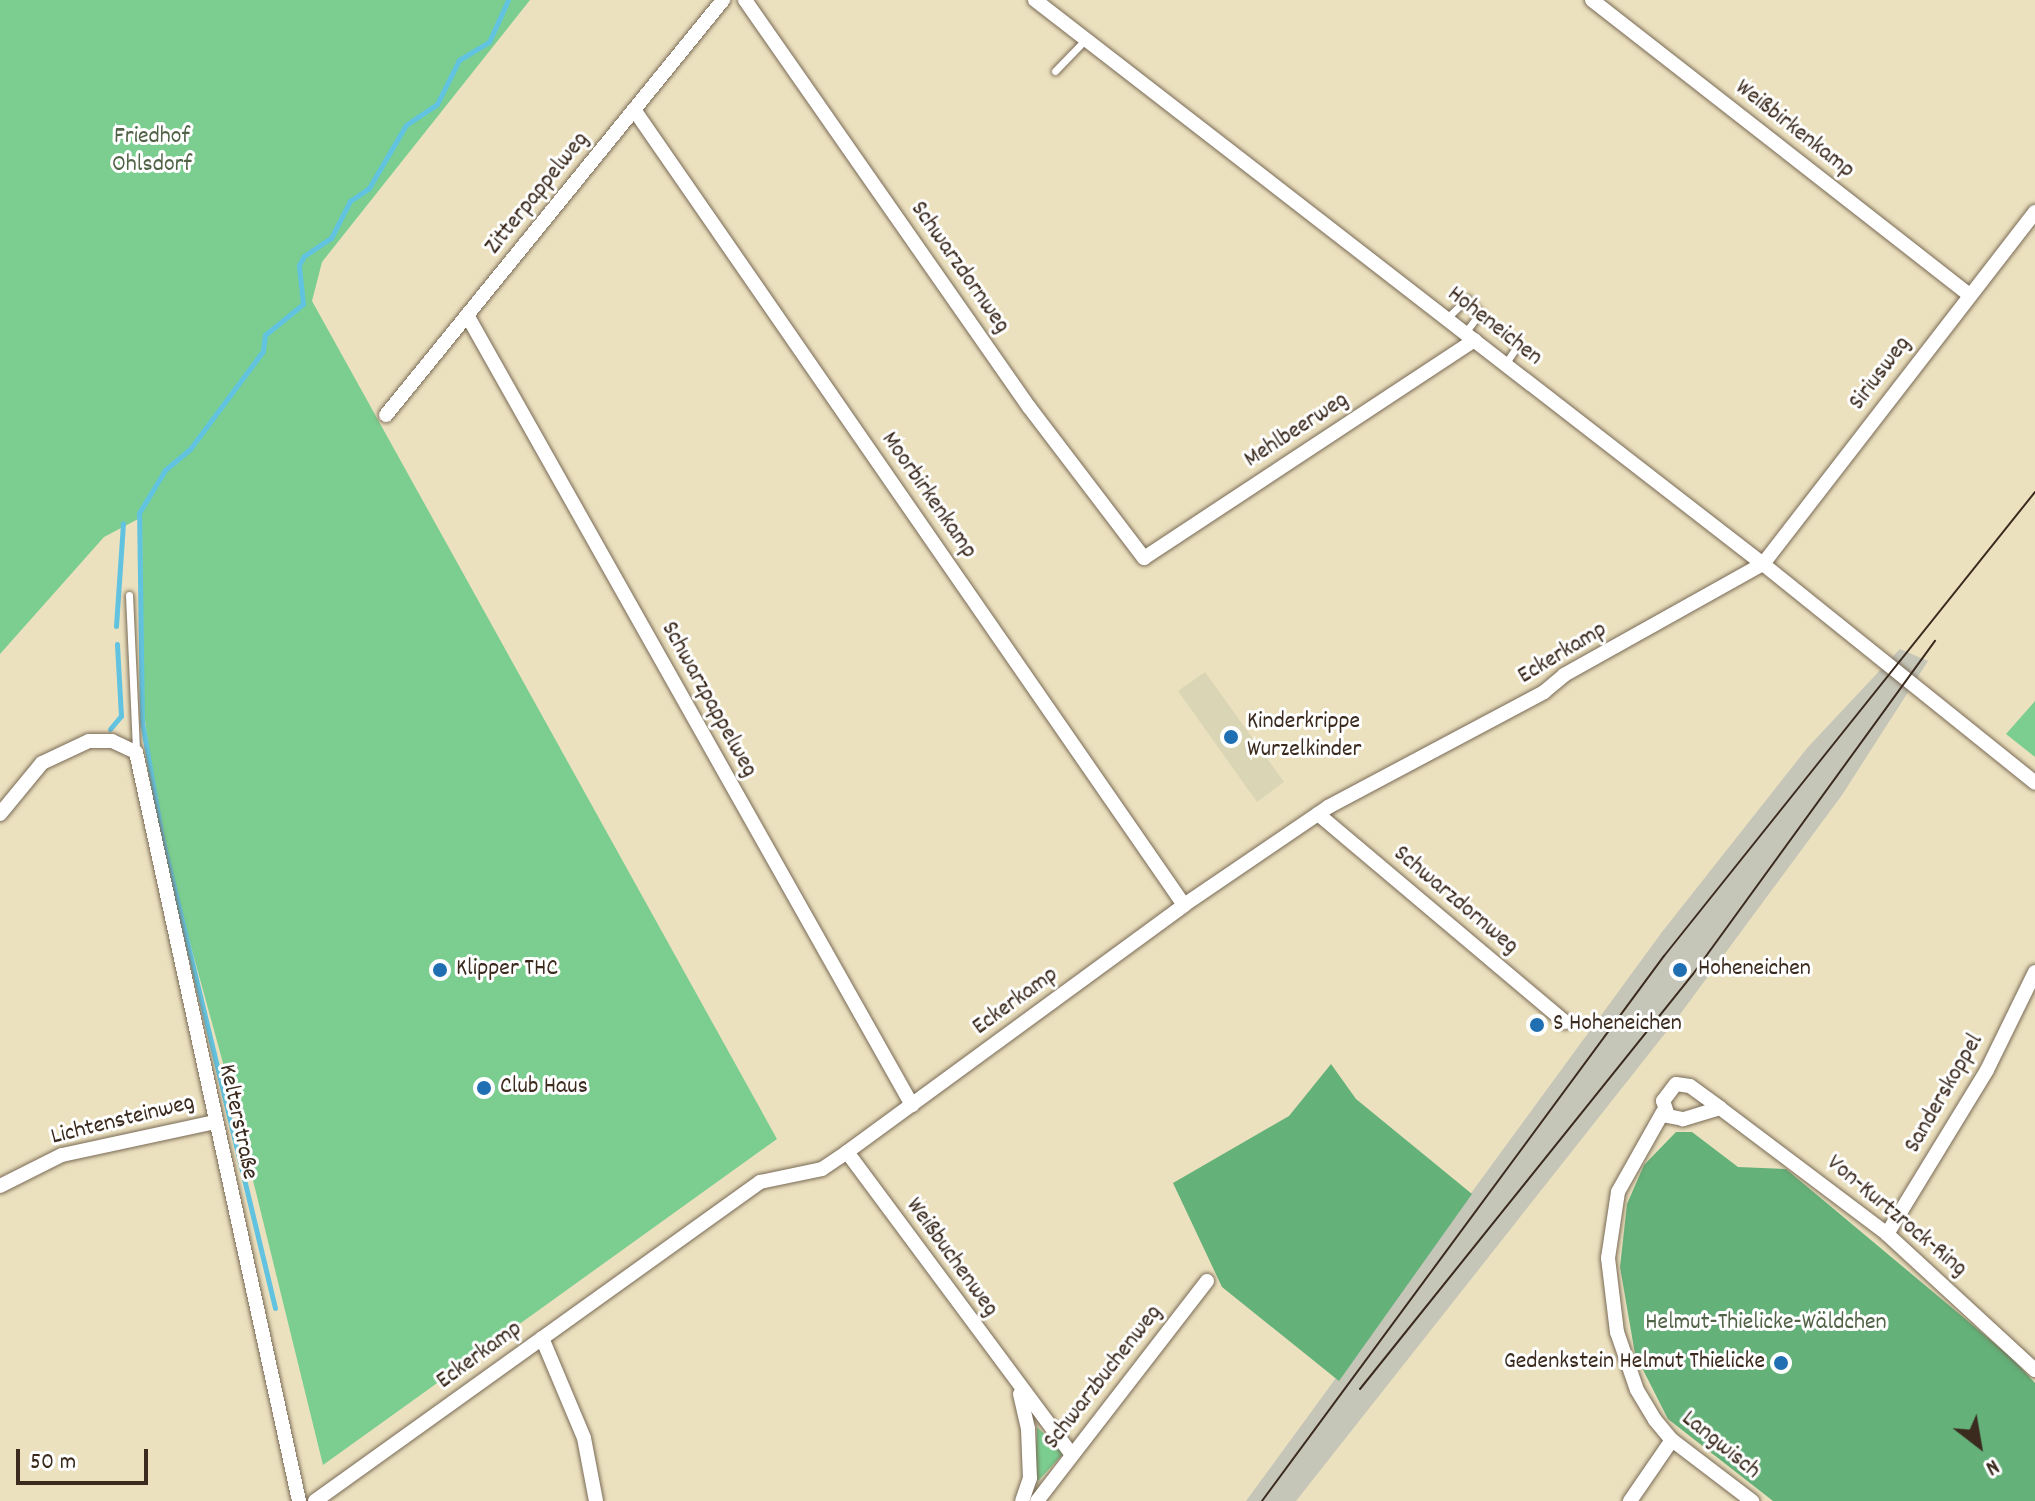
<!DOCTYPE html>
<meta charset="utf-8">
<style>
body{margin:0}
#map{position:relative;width:2035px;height:1501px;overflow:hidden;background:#ece1bf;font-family:Dekko,sans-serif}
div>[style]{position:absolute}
.built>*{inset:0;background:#dad5b4}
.industrial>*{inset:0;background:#c5c5b8}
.green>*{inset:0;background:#7bce90}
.forest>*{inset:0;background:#64b17a}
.stream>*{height:5px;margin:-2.5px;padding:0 2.5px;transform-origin:2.5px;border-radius:2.5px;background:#62c3e0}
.roads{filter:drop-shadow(0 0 2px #796a56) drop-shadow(0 0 2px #796a56)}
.lane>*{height:7px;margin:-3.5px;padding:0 3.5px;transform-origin:3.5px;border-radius:3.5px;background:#fff}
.street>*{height:14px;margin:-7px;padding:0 7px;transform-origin:7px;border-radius:7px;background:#fff}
.tram>*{height:2px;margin:-1px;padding:0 1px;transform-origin:1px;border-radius:1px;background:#3b2a1e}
.dots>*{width:22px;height:22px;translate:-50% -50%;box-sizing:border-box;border:4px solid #fff;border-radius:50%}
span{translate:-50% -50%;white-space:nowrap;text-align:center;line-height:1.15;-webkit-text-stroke:6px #fff;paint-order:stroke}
.street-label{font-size:24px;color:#3b2a1e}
.park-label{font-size:24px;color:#516346}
.poi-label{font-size:24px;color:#3b2a1e}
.left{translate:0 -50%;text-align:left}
.right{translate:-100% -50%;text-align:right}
.north{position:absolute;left:1939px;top:1405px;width:80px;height:80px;-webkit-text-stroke:6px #fff;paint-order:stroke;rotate:149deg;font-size:22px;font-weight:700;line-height:32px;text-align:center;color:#3b2a1e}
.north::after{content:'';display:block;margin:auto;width:28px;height:36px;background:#3b2a1e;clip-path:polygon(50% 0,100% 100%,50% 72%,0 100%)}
.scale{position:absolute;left:16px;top:1449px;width:132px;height:36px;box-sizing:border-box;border:4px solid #3b2a1e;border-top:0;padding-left:10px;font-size:24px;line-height:28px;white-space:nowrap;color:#3b2a1e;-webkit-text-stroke:6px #fff;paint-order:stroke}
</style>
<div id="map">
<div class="built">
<div style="clip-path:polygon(1205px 672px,1284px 782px,1257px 802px,1178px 691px)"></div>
</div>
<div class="industrial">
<div style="clip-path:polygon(1900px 649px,1928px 661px,1842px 795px,1678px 1017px,1296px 1501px,1246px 1501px,1662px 932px,1808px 747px)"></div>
</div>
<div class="green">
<div style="clip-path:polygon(0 0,530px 0,322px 262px,312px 301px,777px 1139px,323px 1465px,235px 1107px,160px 833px,143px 705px,142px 517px,104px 537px,0 654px)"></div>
<div style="clip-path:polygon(2035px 701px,2035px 757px,2006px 734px)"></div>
<div style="clip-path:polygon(1037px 1427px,1064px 1453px,1038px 1481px,1035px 1474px)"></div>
</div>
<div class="forest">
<div style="clip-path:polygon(1331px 1064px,1356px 1099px,1472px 1194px,1339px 1381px,1222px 1287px,1173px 1183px,1289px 1116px)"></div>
<div style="clip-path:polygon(1676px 1132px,1692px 1132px,1738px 1167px,1786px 1169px,2012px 1358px,2035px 1383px,2035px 1501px,1773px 1501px,1668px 1419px,1635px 1354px,1620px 1267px,1627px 1204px,1644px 1165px)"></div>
</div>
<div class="stream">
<div style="left:116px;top:626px;width:103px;rotate:-86.1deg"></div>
<div style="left:110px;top:729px;width:17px;rotate:-50deg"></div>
<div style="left:121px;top:716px;width:72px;rotate:-93.2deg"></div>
<div style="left:275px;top:1308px;width:489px;rotate:-103.5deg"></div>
<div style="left:161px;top:832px;width:112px;rotate:-99.8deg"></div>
<div style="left:142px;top:722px;width:209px;rotate:-90.8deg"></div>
<div style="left:139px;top:513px;width:50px;rotate:-58.8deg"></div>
<div style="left:165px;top:470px;width:33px;rotate:-40deg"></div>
<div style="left:190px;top:449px;width:122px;rotate:-53.3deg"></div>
<div style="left:263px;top:351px;width:16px;rotate:-83deg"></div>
<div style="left:265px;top:335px;width:49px;rotate:-39.2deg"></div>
<div style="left:303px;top:304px;width:39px;rotate:-96deg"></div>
<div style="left:299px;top:265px;width:10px;rotate:-61deg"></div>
<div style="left:304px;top:256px;width:32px;rotate:-34deg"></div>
<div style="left:331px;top:238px;width:42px;rotate:-62.8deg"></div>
<div style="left:350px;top:201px;width:23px;rotate:-34deg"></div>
<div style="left:369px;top:188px;width:73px;rotate:-59.6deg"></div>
<div style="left:406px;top:125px;width:37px;rotate:-34deg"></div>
<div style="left:437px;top:104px;width:49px;rotate:-63.4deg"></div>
<div style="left:459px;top:60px;width:35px;rotate:-31deg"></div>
<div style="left:489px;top:42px;width:46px;rotate:-65.7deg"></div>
</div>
<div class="roads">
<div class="lane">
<div style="left:1055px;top:71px;width:45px;rotate:-45.9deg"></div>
<div style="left:1447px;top:318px;width:28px;rotate:-44deg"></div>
<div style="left:1467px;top:299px;width:19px;rotate:47deg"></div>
<div style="left:1480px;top:313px;width:25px;rotate:127deg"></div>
<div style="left:1500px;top:331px;width:23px;rotate:38deg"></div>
<div style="left:1518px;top:345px;width:23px;rotate:124deg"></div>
<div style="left:129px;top:595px;width:157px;rotate:87.4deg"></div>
</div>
<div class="street">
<div style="left:745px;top:0;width:496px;rotate:55.1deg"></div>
<div style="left:1029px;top:407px;width:190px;rotate:52.7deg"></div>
<div style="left:1144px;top:558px;width:396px;rotate:-33.4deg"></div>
<div style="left:1035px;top:0;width:921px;rotate:37.77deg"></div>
<div style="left:1763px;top:564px;width:349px;rotate:38.8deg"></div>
<div style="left:1592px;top:0;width:479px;rotate:38deg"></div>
<div style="left:635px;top:111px;width:965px;rotate:55.34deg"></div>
<div style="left:467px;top:315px;width:907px;rotate:60.61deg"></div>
<div style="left:386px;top:415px;width:535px;rotate:-50.92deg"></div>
<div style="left:0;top:814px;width:66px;rotate:-50.5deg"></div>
<div style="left:42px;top:763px;width:52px;rotate:-25.1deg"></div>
<div style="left:89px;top:741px;width:23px"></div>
<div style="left:112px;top:741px;width:26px;rotate:25deg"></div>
<div style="left:136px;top:752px;width:767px;rotate:77.72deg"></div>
<div style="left:1318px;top:814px;width:323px;rotate:40.1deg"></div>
<div style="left:1676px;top:1084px;width:14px;rotate:8deg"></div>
<div style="left:1690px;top:1086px;width:37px;rotate:36deg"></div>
<div style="left:1720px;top:1108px;width:39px;rotate:163deg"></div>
<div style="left:1683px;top:1119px;width:15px;rotate:-169deg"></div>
<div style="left:1668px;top:1116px;width:16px;rotate:-108deg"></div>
<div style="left:1663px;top:1101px;width:21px;rotate:-53deg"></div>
<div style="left:1720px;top:1108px;width:209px;rotate:37deg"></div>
<div style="left:1887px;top:1234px;width:201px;rotate:42.6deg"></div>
<div style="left:1663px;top:1112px;width:92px;rotate:119.4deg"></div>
<div style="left:1618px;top:1192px;width:67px;rotate:98.6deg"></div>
<div style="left:1608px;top:1258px;width:75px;rotate:83.1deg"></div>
<div style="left:1617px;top:1332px;width:61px;rotate:71deg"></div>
<div style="left:1637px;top:1390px;width:35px;rotate:59deg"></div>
<div style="left:1655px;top:1420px;width:26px;rotate:50deg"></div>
<div style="left:1672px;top:1440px;width:101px;rotate:37.3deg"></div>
<div style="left:847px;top:1152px;width:377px;rotate:53.4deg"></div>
<div style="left:0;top:1186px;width:69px;rotate:-26.6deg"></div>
<div style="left:62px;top:1155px;width:156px;rotate:-12.2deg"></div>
<div style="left:1887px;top:1234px;width:192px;rotate:-58.6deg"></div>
<div style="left:1987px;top:1070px;width:109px;rotate:-63.9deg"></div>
<div style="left:542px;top:1338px;width:108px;rotate:67.2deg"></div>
<div style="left:584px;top:1438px;width:64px;rotate:79.2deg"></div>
<div style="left:1020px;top:1394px;width:36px;rotate:77deg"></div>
<div style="left:1028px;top:1429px;width:49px;rotate:87.7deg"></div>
<div style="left:1030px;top:1478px;width:24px;rotate:109deg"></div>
<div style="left:315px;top:1501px;width:548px;rotate:-35.63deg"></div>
<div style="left:760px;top:1182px;width:63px;rotate:-11.8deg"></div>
<div style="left:822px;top:1169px;width:30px;rotate:-34deg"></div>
<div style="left:847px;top:1152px;width:418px;rotate:-36.2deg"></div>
<div style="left:1184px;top:905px;width:174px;rotate:-34.2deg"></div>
<div style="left:1328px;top:807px;width:245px;rotate:-28deg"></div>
<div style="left:1544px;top:692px;width:26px;rotate:-40deg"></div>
<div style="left:1564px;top:675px;width:228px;rotate:-29.2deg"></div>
<div style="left:1763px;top:564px;width:445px;rotate:-52.3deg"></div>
<div style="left:1037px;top:1501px;width:278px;rotate:-52.3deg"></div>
<div style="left:1630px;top:1501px;width:74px;rotate:-55.5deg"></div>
</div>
</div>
<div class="tram">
<div style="left:1360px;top:1389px;width:532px;rotate:-51.26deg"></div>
<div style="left:1693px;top:974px;width:412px;rotate:-54deg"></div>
<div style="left:1262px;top:1501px;width:677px;rotate:-53.59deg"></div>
<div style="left:1664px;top:956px;width:594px;rotate:-51.36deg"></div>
</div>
<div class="dots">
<div style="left:1231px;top:737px;background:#1f6fb2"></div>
<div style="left:440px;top:970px;background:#1f6fb2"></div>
<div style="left:1680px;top:970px;background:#1f6fb2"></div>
<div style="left:1537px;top:1025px;background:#1f6fb2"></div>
<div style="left:484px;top:1088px;background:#1f6fb2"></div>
<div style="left:1781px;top:1363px;background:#1f6fb2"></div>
</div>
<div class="street-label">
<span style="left:1794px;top:130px;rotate:38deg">Weißbirkenkamp</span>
<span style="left:538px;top:194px;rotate:-51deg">Zitterpappelweg</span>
<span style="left:959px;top:268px;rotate:55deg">Schwarzdornweg</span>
<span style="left:1494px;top:327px;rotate:38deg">Hoheneichen</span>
<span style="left:1881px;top:374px;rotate:-53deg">Siriusweg</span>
<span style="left:1297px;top:431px;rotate:-33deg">Mehlbeerweg</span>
<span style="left:928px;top:496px;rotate:55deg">Moorbirkenkamp</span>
<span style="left:1563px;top:654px;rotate:-31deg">Eckerkamp</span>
<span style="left:708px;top:700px;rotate:61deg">Schwarzpappelweg</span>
<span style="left:1455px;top:901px;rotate:40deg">Schwarzdornweg</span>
<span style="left:1016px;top:1002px;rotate:-36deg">Eckerkamp</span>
<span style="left:1945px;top:1094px;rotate:-60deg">Sanderskoppel</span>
<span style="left:123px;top:1121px;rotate:-14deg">Lichtensteinweg</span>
<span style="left:237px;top:1122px;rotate:78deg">Kelterstraße</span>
<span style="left:1896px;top:1217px;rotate:40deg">Von-Kurtzrock-Ring</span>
<span style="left:951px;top:1258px;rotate:54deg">Weißbuchenweg</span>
<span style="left:480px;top:1356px;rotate:-36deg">Eckerkamp</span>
<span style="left:1104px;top:1378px;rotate:-52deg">Schwarzbuchenweg</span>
<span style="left:1720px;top:1446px;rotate:39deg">Langwisch</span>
</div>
<div class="park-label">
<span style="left:152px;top:152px">Friedhof<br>Ohlsdorf</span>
<span style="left:1766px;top:1324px">Helmut-Thielicke-Wäldchen</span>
</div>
<div class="poi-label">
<span class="left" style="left:1247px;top:737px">Kinderkrippe<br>Wurzelkinder</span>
<span class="left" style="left:456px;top:970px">Klipper THC</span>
<span class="left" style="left:1698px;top:970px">Hoheneichen</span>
<span class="left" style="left:1553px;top:1025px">S Hoheneichen</span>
<span class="left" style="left:500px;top:1088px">Club Haus</span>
<span class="right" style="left:1765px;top:1363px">Gedenkstein Helmut Thielicke</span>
</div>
<div class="north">N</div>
<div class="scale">50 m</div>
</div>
